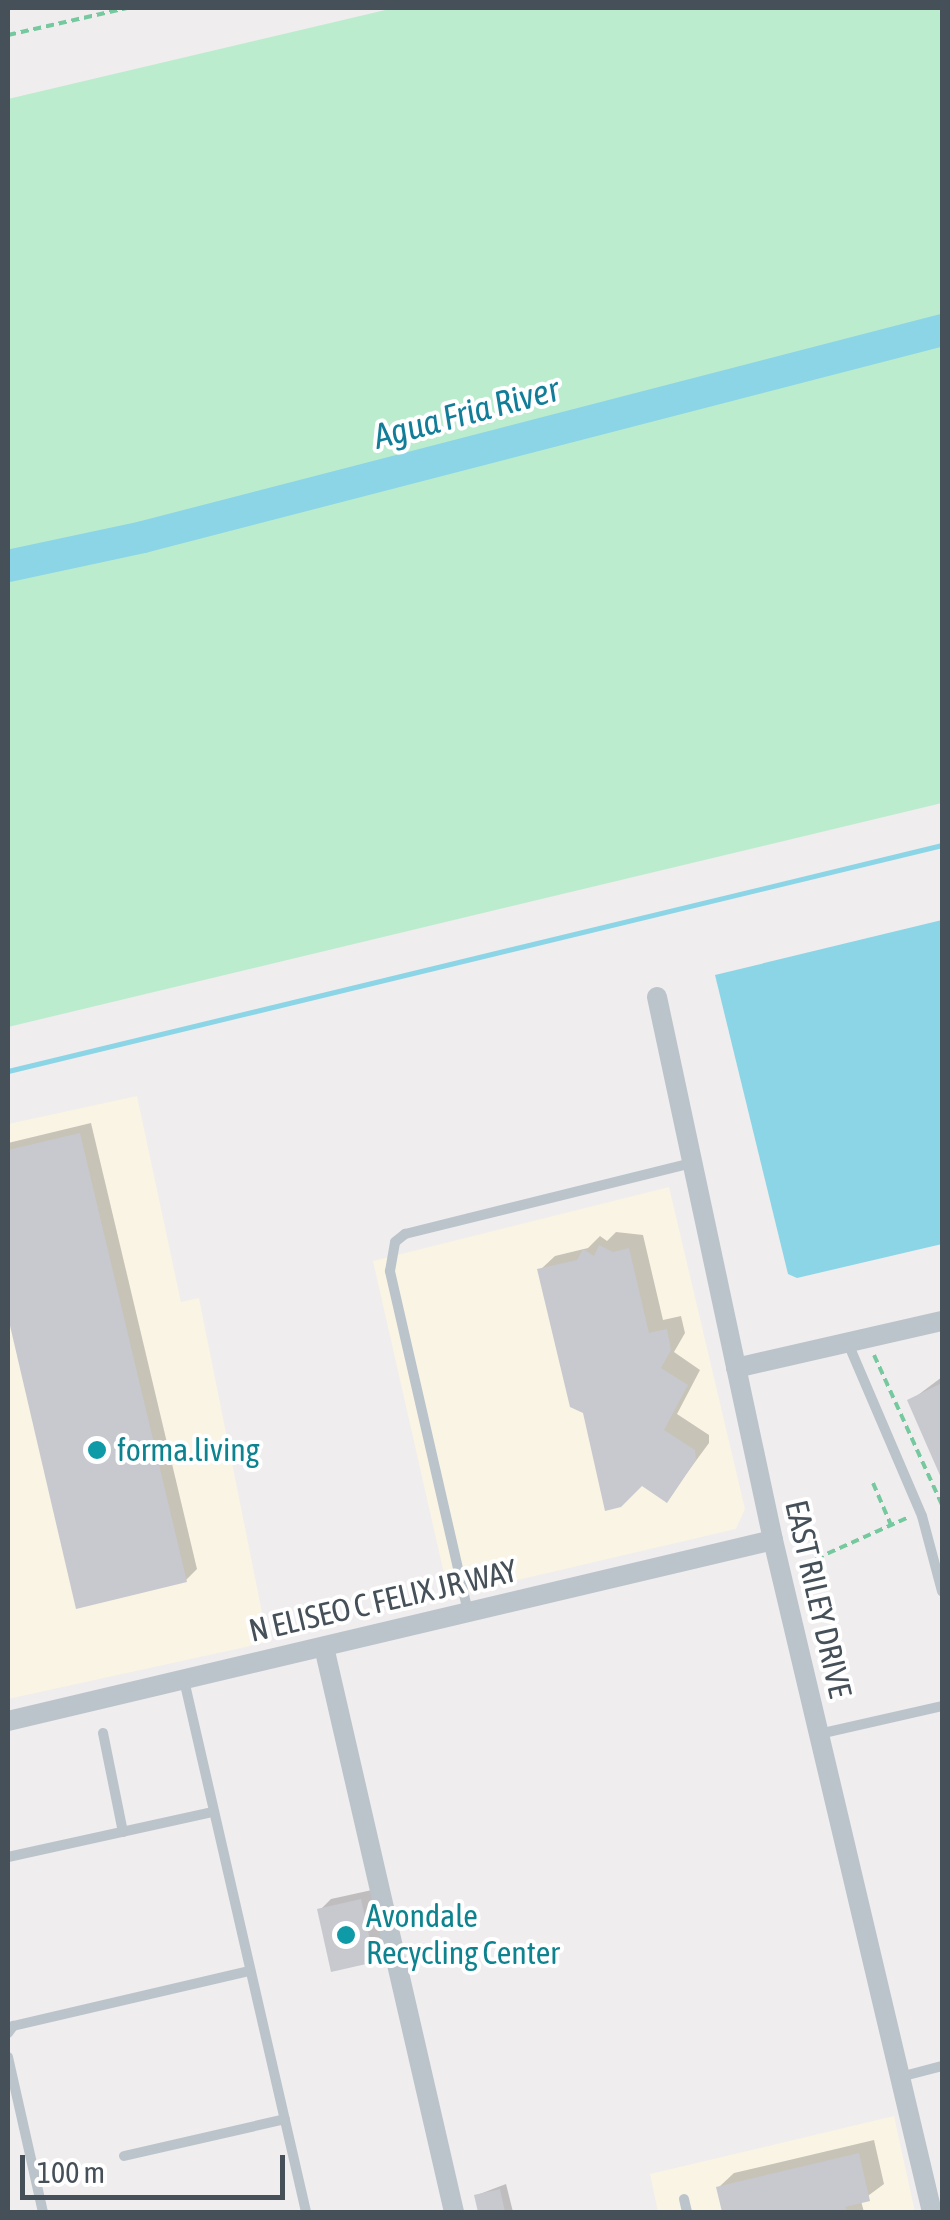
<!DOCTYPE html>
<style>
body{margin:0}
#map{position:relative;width:950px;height:2220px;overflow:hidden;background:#efeded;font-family:"Asap Condensed",sans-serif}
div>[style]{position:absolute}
.commercial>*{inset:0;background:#faf4e5}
.green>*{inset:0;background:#bcecce}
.water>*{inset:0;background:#8bd5e7}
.shadow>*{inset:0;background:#0003}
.stream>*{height:5px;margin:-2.5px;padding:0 2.5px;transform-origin:2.5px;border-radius:2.5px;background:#8bd5e7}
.river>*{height:32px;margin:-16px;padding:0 16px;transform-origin:16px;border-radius:16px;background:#8bd5e7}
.building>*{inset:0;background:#c7c9cf}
.path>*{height:4px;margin-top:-2px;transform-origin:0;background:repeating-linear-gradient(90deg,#76c89f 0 8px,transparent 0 13px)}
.lane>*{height:10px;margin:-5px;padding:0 5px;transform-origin:5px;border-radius:5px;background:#bbc4cb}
.street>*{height:20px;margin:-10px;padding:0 10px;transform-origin:10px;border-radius:10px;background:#bbc4cb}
.dots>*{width:28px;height:28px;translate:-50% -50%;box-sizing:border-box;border:5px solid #fff;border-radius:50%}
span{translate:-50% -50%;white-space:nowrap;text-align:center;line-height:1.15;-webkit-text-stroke:8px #fff;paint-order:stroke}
.culture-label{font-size:32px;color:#0d838f}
.left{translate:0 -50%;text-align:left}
.street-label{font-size:32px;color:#465059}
.water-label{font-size:35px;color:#127d98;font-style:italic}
.frame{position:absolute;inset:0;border:10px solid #465059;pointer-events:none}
.scale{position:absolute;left:20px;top:2155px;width:265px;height:45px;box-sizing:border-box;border:5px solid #465059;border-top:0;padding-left:12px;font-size:30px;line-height:35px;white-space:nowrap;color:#465059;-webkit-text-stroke:8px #fff;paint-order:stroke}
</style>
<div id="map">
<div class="commercial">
<div style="clip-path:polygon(137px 1096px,181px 1302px,199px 1298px,268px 1642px,8px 1699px,8px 1124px)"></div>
<div style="clip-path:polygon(669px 1187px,745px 1509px,736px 1529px,449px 1596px,373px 1261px)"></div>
<div style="clip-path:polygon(894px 2116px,915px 2212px,658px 2212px,650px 2174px)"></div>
</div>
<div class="green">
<div style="clip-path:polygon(394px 8px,942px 8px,942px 803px,8px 1027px,8px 99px)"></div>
</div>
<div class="water">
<div style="clip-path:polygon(942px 920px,942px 1244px,797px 1278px,788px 1274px,715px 975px)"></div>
</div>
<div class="shadow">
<div style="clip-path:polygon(91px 1123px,197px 1569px,186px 1580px,78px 1606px,8px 1307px,8px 1143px)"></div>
<div style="clip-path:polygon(616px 1232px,643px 1235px,663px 1320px,681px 1316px,685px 1333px,674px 1352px,700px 1370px,677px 1414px,709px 1435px,709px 1443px,667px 1500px,585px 1411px,540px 1270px,555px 1256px,588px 1248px,600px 1236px,607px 1241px)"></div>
<div style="clip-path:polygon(942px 1377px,942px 1474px,910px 1401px)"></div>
<div style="clip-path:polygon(372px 1890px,384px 1948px,373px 1959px,320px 1910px,331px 1899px)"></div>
<div style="clip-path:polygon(874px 2140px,884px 2184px,861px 2201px,864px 2212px,725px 2212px,719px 2187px,734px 2173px)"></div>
<div style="clip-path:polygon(506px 2184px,513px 2212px,481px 2212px,477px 2195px)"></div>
</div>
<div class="stream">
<div style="left:8px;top:1071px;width:961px;rotate:-13.6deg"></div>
</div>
<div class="river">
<div style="left:8px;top:566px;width:138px;rotate:-12.1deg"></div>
<div style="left:143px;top:537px;width:825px;rotate:-14.52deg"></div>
</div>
<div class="building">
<div style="clip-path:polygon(80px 1133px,187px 1582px,76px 1609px,8px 1317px,8px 1150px)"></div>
<div style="clip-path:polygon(599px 1245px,613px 1252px,629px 1248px,649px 1333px,667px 1329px,671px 1350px,661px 1368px,688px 1385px,664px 1430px,695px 1450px,696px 1460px,667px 1503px,642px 1486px,621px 1507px,605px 1511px,583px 1413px,570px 1407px,537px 1269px,577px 1260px,583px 1249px,594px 1256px)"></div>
<div style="clip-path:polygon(942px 1383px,942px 1480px,907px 1400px)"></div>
<div style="clip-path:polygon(361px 1899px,375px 1962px,331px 1972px,317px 1909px)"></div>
<div style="clip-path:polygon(859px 2153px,870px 2201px,845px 2207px,847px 2212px,722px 2212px,716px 2187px)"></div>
<div style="clip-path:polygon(500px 2189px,505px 2212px,478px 2212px,474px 2195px)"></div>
</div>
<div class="path">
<div style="left:8px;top:35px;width:122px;rotate:-12.8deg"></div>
<div style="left:874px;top:1355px;width:165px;rotate:65.6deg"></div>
<div style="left:873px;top:1483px;width:46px;rotate:66.8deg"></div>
<div style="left:804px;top:1564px;width:115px;rotate:-24.1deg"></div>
</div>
<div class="lane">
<div style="left:847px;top:1341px;width:190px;rotate:66.8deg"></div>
<div style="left:922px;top:1516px;width:78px;rotate:75.1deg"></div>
<div style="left:468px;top:1612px;width:350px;rotate:-102.9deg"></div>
<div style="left:390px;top:1271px;width:29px;rotate:-80deg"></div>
<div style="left:395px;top:1242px;width:13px;rotate:-39deg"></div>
<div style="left:405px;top:1234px;width:295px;rotate:-13.9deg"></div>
<div style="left:184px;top:1680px;width:546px;rotate:77.08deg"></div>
<div style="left:103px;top:1733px;width:101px;rotate:78.6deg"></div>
<div style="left:819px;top:1734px;width:126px;rotate:-12.8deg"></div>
<div style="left:8px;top:1857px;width:210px;rotate:-12.4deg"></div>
<div style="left:8px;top:2033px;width:9px;rotate:-54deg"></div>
<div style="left:13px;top:2026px;width:243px;rotate:-13.1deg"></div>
<div style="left:8px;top:2057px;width:159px;rotate:77.3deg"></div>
<div style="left:900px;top:2077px;width:43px;rotate:-14.7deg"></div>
<div style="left:124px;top:2156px;width:165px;rotate:-12.9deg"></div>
<div style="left:684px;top:2199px;width:13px;rotate:77deg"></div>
</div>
<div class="street">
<div style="left:657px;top:997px;width:555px;rotate:77.94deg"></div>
<div style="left:773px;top:1540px;width:691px;rotate:76.69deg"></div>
<div style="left:736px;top:1368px;width:211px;rotate:-12.9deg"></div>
<div style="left:324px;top:1647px;width:580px;rotate:77.04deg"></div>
<div style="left:8px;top:1721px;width:786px;rotate:-13.31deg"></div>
</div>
<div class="dots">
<div style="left:97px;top:1450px;background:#0f9aa8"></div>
<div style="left:346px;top:1935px;background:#0f9aa8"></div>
</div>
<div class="culture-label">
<span class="left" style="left:117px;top:1450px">forma.living</span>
<span class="left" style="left:366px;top:1935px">Avondale<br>Recycling Center</span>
</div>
<div class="street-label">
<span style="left:818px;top:1599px;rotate:77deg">EAST RILEY DRIVE</span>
<span style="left:383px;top:1601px;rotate:-13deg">N ELISEO C FELIX JR WAY</span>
</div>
<div class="water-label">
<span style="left:466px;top:412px;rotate:-15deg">Agua Fria River</span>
</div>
<div class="frame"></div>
<div class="scale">100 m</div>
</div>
